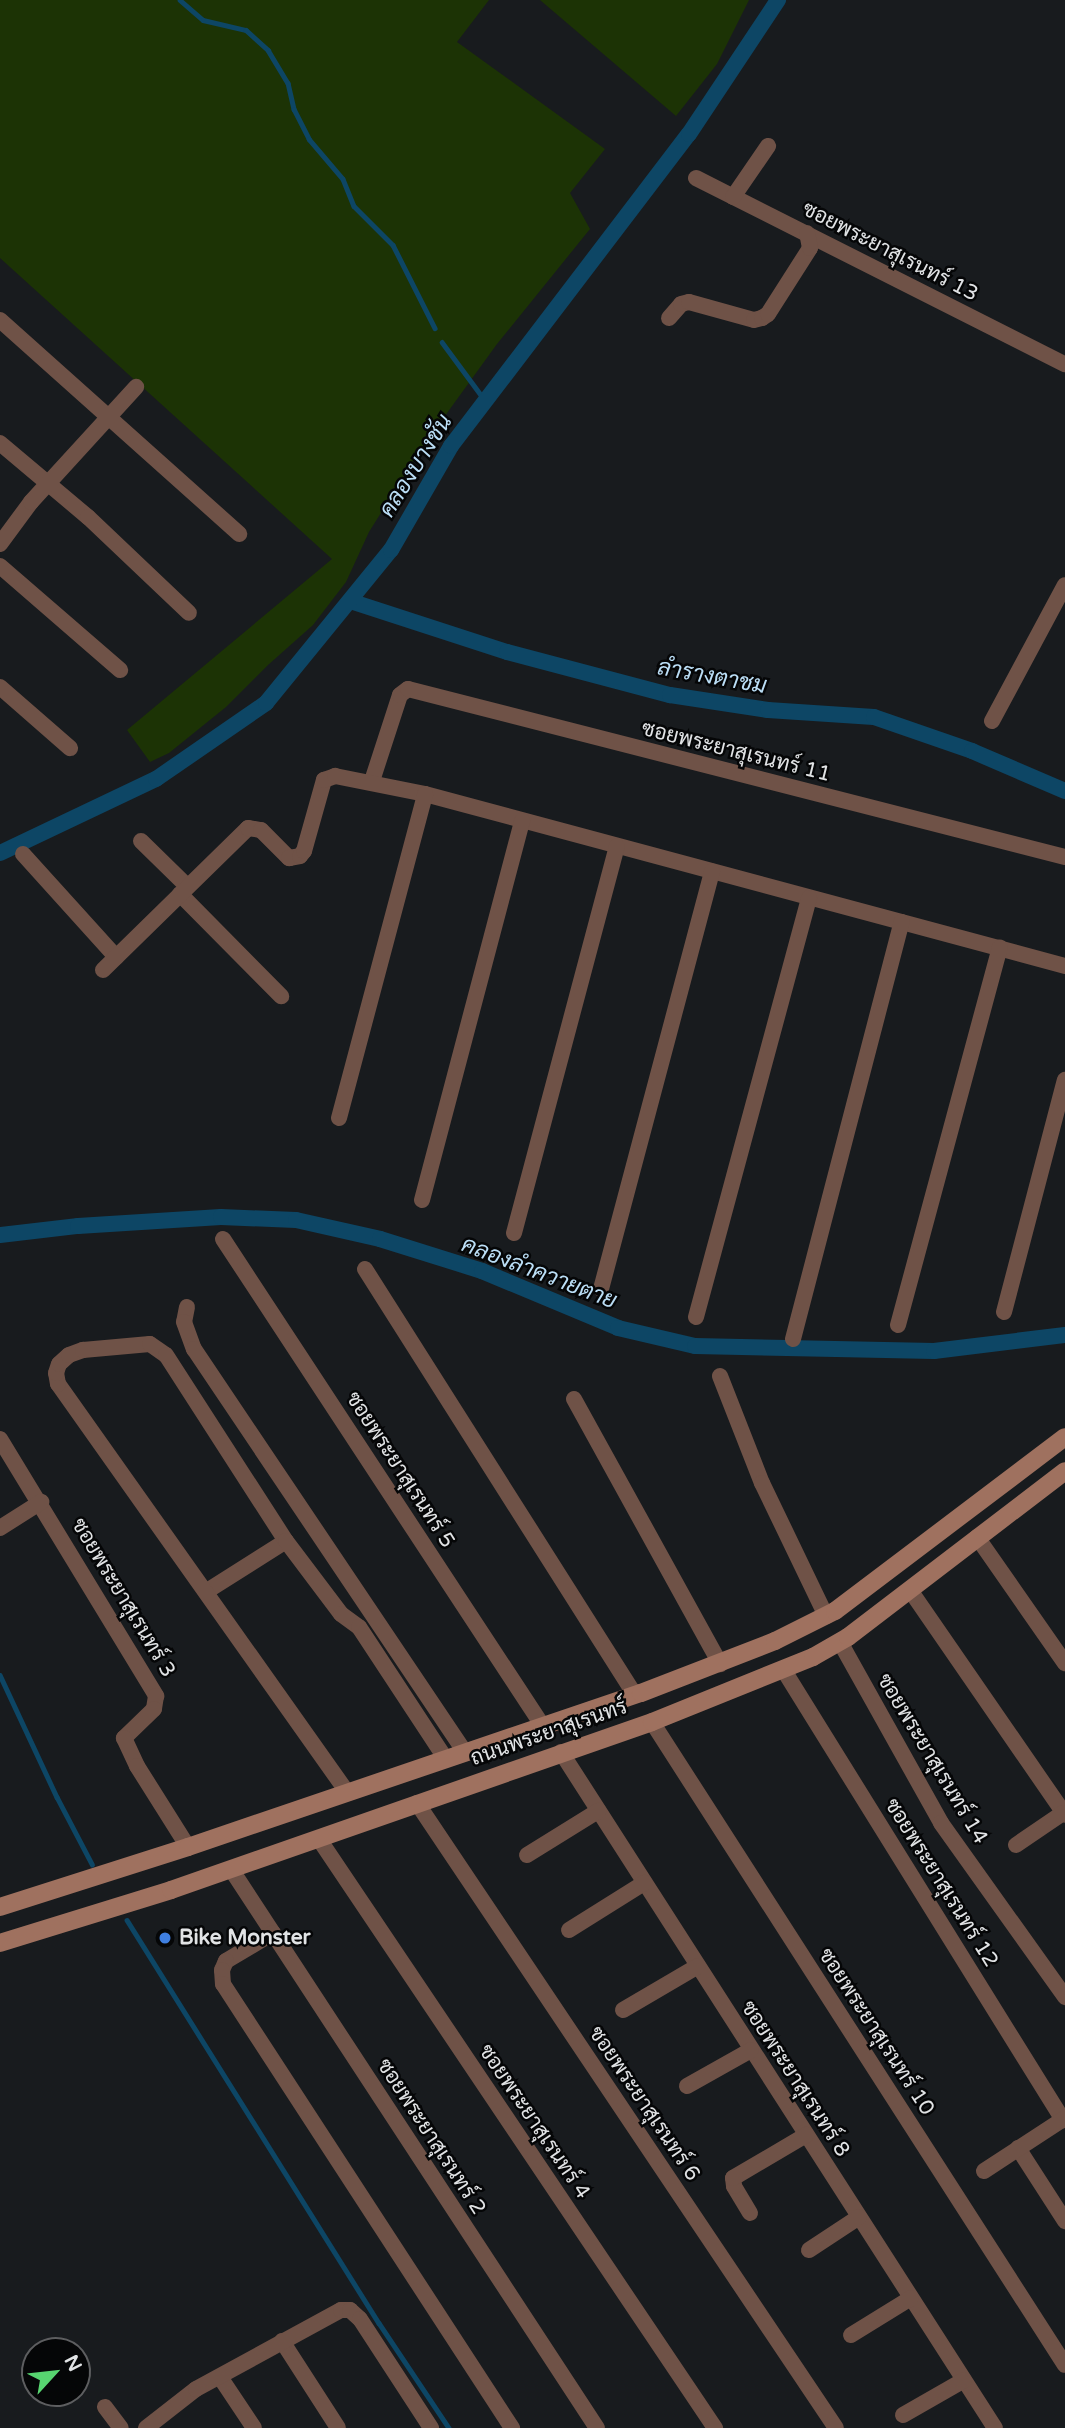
<!DOCTYPE html>
<meta charset="utf-8">
<style>
body{margin:0}
#map{position:relative;width:1065px;height:2428px;overflow:hidden;background:#181b1e;font-family:"Varela Round",Sarabun,sans-serif}
div>[style]{position:absolute}
.green>*{inset:0;background:#1c3305}
.stream>*{height:4.5px;margin:-2.25px;padding:0 2.25px;transform-origin:2.25px;border-radius:2.25px;background:#0d4665}
.canal>*{height:16px;margin:-8px;padding:0 8px;transform-origin:8px;border-radius:8px;background:#0d4665}
.street>*{height:16px;margin:-8px;padding:0 8px;transform-origin:8px;border-radius:8px;background:#6f5247}
.secondary>*{height:18px;margin:-9px;padding:0 9px;transform-origin:9px;border-radius:9px;background:#9f715f}
.dots>*{width:19px;height:19px;translate:-50% -50%;box-sizing:border-box;border:4px solid #050607;border-radius:50%}
span{translate:-50% -50%;white-space:nowrap;text-align:center;line-height:1.15;-webkit-text-stroke:5px #050607;paint-order:stroke}
.street-label{font-size:21px;color:#e1e3e5}
.poi-label{font-size:21px;color:#e1e3e5;font-weight:700}
.left{translate:0 -50%;text-align:left}
.water-label{font-size:23px;color:#bbdef6;font-style:italic}
.north{position:absolute;left:21px;top:2337px;width:70px;height:70px;box-sizing:border-box;background:#050607;border:2px solid #5d5e60;border-radius:50%;rotate:63deg;font-size:19px;font-weight:700;line-height:28px;text-align:center;color:#e1e3e5}
.north::after{content:'';display:block;margin:auto;width:24px;height:32px;background:#57d570;clip-path:polygon(50% 0,100% 100%,50% 72%,0 100%)}
</style>
<div id="map">
<div class="green">
<div style="clip-path:polygon(0 0,489px 0,457px 42px,605px 149px,570px 193px,590px 229px,497px 344px,421px 449px,369px 532px,346px 582px,313px 625px,268px 665px,226px 707px,169px 753px,150px 762px,127px 730px,332px 559px,0 258px)"></div>
<div style="clip-path:polygon(540px 0,749px 0,717px 64px,676px 116px)"></div>
</div>
<div class="stream">
<div style="left:180px;top:0;width:30px;rotate:41deg"></div>
<div style="left:203px;top:20px;width:44px;rotate:13.1deg"></div>
<div style="left:246px;top:30px;width:30px;rotate:42deg"></div>
<div style="left:268px;top:50px;width:39px;rotate:59deg"></div>
<div style="left:288px;top:83px;width:27px;rotate:77deg"></div>
<div style="left:294px;top:109px;width:34px;rotate:63deg"></div>
<div style="left:309px;top:139px;width:52px;rotate:49.6deg"></div>
<div style="left:343px;top:179px;width:29px;rotate:68deg"></div>
<div style="left:354px;top:206px;width:55px;rotate:45deg"></div>
<div style="left:393px;top:245px;width:93px;rotate:63.2deg"></div>
<div style="left:442px;top:342px;width:76px;rotate:53.6deg"></div>
<div style="left:0;top:1675px;width:135px;rotate:65deg"></div>
<div style="left:57px;top:1797px;width:76px;rotate:62.4deg"></div>
<div style="left:127px;top:1920px;width:475px;rotate:58deg"></div>
<div style="left:379px;top:2323px;width:126px;rotate:56.3deg"></div>
</div>
<div class="canal">
<div style="left:350px;top:601px;width:165px;rotate:18deg"></div>
<div style="left:507px;top:652px;width:169px;rotate:14.8deg"></div>
<div style="left:670px;top:695px;width:99px;rotate:8.7deg"></div>
<div style="left:768px;top:710px;width:106px;rotate:3.8deg"></div>
<div style="left:874px;top:717px;width:104px;rotate:19.1deg"></div>
<div style="left:972px;top:751px;width:101px;rotate:23.3deg"></div>
<div style="left:0;top:853px;width:173px;rotate:-25.4deg"></div>
<div style="left:156px;top:779px;width:134px;rotate:-34.6deg"></div>
<div style="left:266px;top:703px;width:198px;rotate:-50.8deg"></div>
<div style="left:391px;top:550px;width:120px;rotate:-60deg"></div>
<div style="left:451px;top:446px;width:392px;rotate:-52.7deg"></div>
<div style="left:689px;top:134px;width:161px;rotate:-56.4deg"></div>
<div style="left:0;top:1235px;width:79px;rotate:-6.6deg"></div>
<div style="left:78px;top:1226px;width:143px;rotate:-3.6deg"></div>
<div style="left:221px;top:1217px;width:75px;rotate:2.3deg"></div>
<div style="left:296px;top:1220px;width:86px;rotate:12.7deg"></div>
<div style="left:380px;top:1239px;width:107px;rotate:17.4deg"></div>
<div style="left:482px;top:1271px;width:147px;rotate:22.7deg"></div>
<div style="left:618px;top:1328px;width:79px;rotate:13.2deg"></div>
<div style="left:695px;top:1346px;width:239px;rotate:1.2deg"></div>
<div style="left:934px;top:1351px;width:132px;rotate:-7deg"></div>
</div>
<div class="street">
<div style="left:696px;top:178px;width:413px;rotate:26.8deg"></div>
<div style="left:733px;top:197px;width:62px;rotate:-55.5deg"></div>
<div style="left:669px;top:318px;width:18px;rotate:-49deg"></div>
<div style="left:681px;top:304px;width:8px;rotate:-14deg"></div>
<div style="left:689px;top:302px;width:67px;rotate:15.5deg"></div>
<div style="left:754px;top:320px;width:8px;rotate:-14deg"></div>
<div style="left:762px;top:318px;width:7px;rotate:-34deg"></div>
<div style="left:768px;top:314px;width:78px;rotate:-57.5deg"></div>
<div style="left:810px;top:248px;width:15px;rotate:-101deg"></div>
<div style="left:0;top:320px;width:321px;rotate:41.8deg"></div>
<div style="left:0;top:443px;width:115px;rotate:40.1deg"></div>
<div style="left:88px;top:517px;width:139px;rotate:43.5deg"></div>
<div style="left:0;top:544px;width:52px;rotate:-53.6deg"></div>
<div style="left:31px;top:502px;width:156px;rotate:-47.6deg"></div>
<div style="left:0;top:566px;width:159px;rotate:40.9deg"></div>
<div style="left:0;top:687px;width:93px;rotate:41.1deg"></div>
<div style="left:992px;top:721px;width:154px;rotate:-61.8deg"></div>
<div style="left:372px;top:781px;width:90px;rotate:-72deg"></div>
<div style="left:400px;top:695px;width:10px;rotate:-37deg"></div>
<div style="left:408px;top:689px;width:678px;rotate:14.34deg"></div>
<div style="left:141px;top:841px;width:64px;rotate:44.4deg"></div>
<div style="left:23px;top:854px;width:139px;rotate:47.9deg"></div>
<div style="left:180px;top:894px;width:144px;rotate:45.3deg"></div>
<div style="left:103px;top:970px;width:203px;rotate:-44.4deg"></div>
<div style="left:248px;top:828px;width:13px;rotate:9deg"></div>
<div style="left:261px;top:830px;width:40px;rotate:45deg"></div>
<div style="left:289px;top:858px;width:11px;rotate:-10deg"></div>
<div style="left:300px;top:856px;width:6px;rotate:-51deg"></div>
<div style="left:304px;top:851px;width:74px;rotate:-74.3deg"></div>
<div style="left:324px;top:780px;width:12px;rotate:-20deg"></div>
<div style="left:335px;top:776px;width:92px;rotate:11.3deg"></div>
<div style="left:425px;top:794px;width:663px;rotate:15.04deg"></div>
<div style="left:339px;top:1118px;width:335px;rotate:-75.1deg"></div>
<div style="left:422px;top:1200px;width:392px;rotate:-75.2deg"></div>
<div style="left:514px;top:1233px;width:400px;rotate:-75.1deg"></div>
<div style="left:223px;top:1239px;width:581px;rotate:56.72deg"></div>
<div style="left:365px;top:1269px;width:504px;rotate:57.63deg"></div>
<div style="left:601px;top:1289px;width:432px;rotate:-75.1deg"></div>
<div style="left:187px;top:1307px;width:15px;rotate:101deg"></div>
<div style="left:184px;top:1322px;width:29px;rotate:70deg"></div>
<div style="left:194px;top:1349px;width:484px;rotate:56.1deg"></div>
<div style="left:1004px;top:1312px;width:240px;rotate:-75.3deg"></div>
<div style="left:696px;top:1317px;width:434px;rotate:-74.9deg"></div>
<div style="left:898px;top:1325px;width:391px;rotate:-74.9deg"></div>
<div style="left:793px;top:1339px;width:431px;rotate:-75.4deg"></div>
<div style="left:720px;top:1376px;width:115px;rotate:68.6deg"></div>
<div style="left:762px;top:1483px;width:148px;rotate:64.3deg"></div>
<div style="left:574px;top:1399px;width:303px;rotate:61.1deg"></div>
<div style="left:0;top:1439px;width:301px;rotate:58.7deg"></div>
<div style="left:156px;top:1696px;width:13px;rotate:99deg"></div>
<div style="left:154px;top:1709px;width:42px;rotate:136deg"></div>
<div style="left:124px;top:1738px;width:31px;rotate:65deg"></div>
<div style="left:137px;top:1766px;width:96px;rotate:57.8deg"></div>
<div style="left:0;top:1528px;width:49px;rotate:-32.4deg"></div>
<div style="left:977px;top:1537px;width:154px;rotate:55.1deg"></div>
<div style="left:910px;top:1590px;width:273px;rotate:55.4deg"></div>
<div style="left:207px;top:1591px;width:93px;rotate:-32.3deg"></div>
<div style="left:840px;top:1642px;width:207px;rotate:60.8deg"></div>
<div style="left:941px;top:1823px;width:214px;rotate:54.5deg"></div>
<div style="left:783px;top:1669px;width:531px;rotate:58.17deg"></div>
<div style="left:652px;top:1722px;width:764px;rotate:57.29deg"></div>
<div style="left:561px;top:1752px;width:803px;rotate:57.3deg"></div>
<div style="left:347px;top:1792px;width:500px;rotate:-125.3deg"></div>
<div style="left:58px;top:1384px;width:11px;rotate:-100deg"></div>
<div style="left:56px;top:1373px;width:9px;rotate:-72deg"></div>
<div style="left:59px;top:1364px;width:13px;rotate:-42deg"></div>
<div style="left:69px;top:1355px;width:15px;rotate:-20deg"></div>
<div style="left:83px;top:1350px;width:67px;rotate:-5.1deg"></div>
<div style="left:150px;top:1344px;width:19px;rotate:35deg"></div>
<div style="left:166px;top:1355px;width:221px;rotate:57.2deg"></div>
<div style="left:286px;top:1541px;width:91px;rotate:53deg"></div>
<div style="left:341px;top:1614px;width:22px;rotate:36deg"></div>
<div style="left:359px;top:1627px;width:157px;rotate:56.7deg"></div>
<div style="left:417px;top:1803px;width:752px;rotate:56.16deg"></div>
<div style="left:319px;top:1839px;width:710px;rotate:56.09deg"></div>
<div style="left:1016px;top:1845px;width:57px;rotate:-34.2deg"></div>
<div style="left:527px;top:1855px;width:84px;rotate:-31.8deg"></div>
<div style="left:231px;top:1869px;width:668px;rotate:56.79deg"></div>
<div style="left:569px;top:1930px;width:89px;rotate:-32.1deg"></div>
<div style="left:273px;top:1933px;width:55px;rotate:149.2deg"></div>
<div style="left:226px;top:1961px;width:10px;rotate:114deg"></div>
<div style="left:222px;top:1970px;width:14px;rotate:86deg"></div>
<div style="left:223px;top:1984px;width:530px;rotate:56.94deg"></div>
<div style="left:623px;top:2010px;width:87px;rotate:-30.4deg"></div>
<div style="left:687px;top:2086px;width:73px;rotate:-29.4deg"></div>
<div style="left:1018px;top:2148px;width:87px;rotate:57.2deg"></div>
<div style="left:984px;top:2171px;width:97px;rotate:-33.2deg"></div>
<div style="left:750px;top:2213px;width:31px;rotate:-121deg"></div>
<div style="left:734px;top:2186px;width:8px;rotate:-97deg"></div>
<div style="left:733px;top:2178px;width:85px;rotate:-30.5deg"></div>
<div style="left:809px;top:2250px;width:60px;rotate:-33.4deg"></div>
<div style="left:851px;top:2335px;width:70px;rotate:-31.7deg"></div>
<div style="left:282px;top:2341px;width:103px;rotate:57.2deg"></div>
<div style="left:220px;top:2377px;width:61px;rotate:56.3deg"></div>
<div style="left:105px;top:2407px;width:26px;rotate:53deg"></div>
<div style="left:903px;top:2415px;width:70px;rotate:-29.8deg"></div>
<div style="left:146px;top:2428px;width:63px;rotate:-38deg"></div>
<div style="left:196px;top:2389px;width:165px;rotate:-28.6deg"></div>
<div style="left:341px;top:2310px;width:9px"></div>
<div style="left:350px;top:2310px;width:13px;rotate:42deg"></div>
<div style="left:360px;top:2319px;width:130px;rotate:56.9deg"></div>
</div>
<div class="secondary">
<div style="left:0;top:1907px;width:197px;rotate:-17.7deg"></div>
<div style="left:188px;top:1847px;width:478px;rotate:-18.8deg"></div>
<div style="left:641px;top:1693px;width:144px;rotate:-21.2deg"></div>
<div style="left:775px;top:1641px;width:67px;rotate:-26.6deg"></div>
<div style="left:835px;top:1611px;width:288px;rotate:-37.1deg"></div>
<div style="left:0;top:1943px;width:179px;rotate:-17.2deg"></div>
<div style="left:171px;top:1890px;width:509px;rotate:-19.25deg"></div>
<div style="left:652px;top:1722px;width:174px;rotate:-22deg"></div>
<div style="left:813px;top:1657px;width:40px;rotate:-29.7deg"></div>
<div style="left:848px;top:1637px;width:273px;rotate:-37.4deg"></div>
</div>
<div class="dots">
<div style="left:165px;top:1938px;background:#3f7fe0"></div>
</div>
<div class="street-label">
<span style="left:890px;top:252px;rotate:27deg">ซอยพระยาสุเรนทร์ 13</span>
<span style="left:736px;top:752px;rotate:14deg">ซอยพระยาสุเรนทร์ 11</span>
<span style="left:400px;top:1470px;rotate:57deg">ซอยพระยาสุเรนทร์ 5</span>
<span style="left:123px;top:1598px;rotate:59deg">ซอยพระยาสุเรนทร์ 3</span>
<span style="left:549px;top:1733px;rotate:-19deg">ถนนพระยาสุเรนทร์</span>
<span style="left:932px;top:1759px;rotate:59deg">ซอยพระยาสุเรนทร์ 14</span>
<span style="left:941px;top:1883px;rotate:58deg">ซอยพระยาสุเรนทร์ 12</span>
<span style="left:876px;top:2032px;rotate:57deg">ซอยพระยาสุเรนทร์ 10</span>
<span style="left:795px;top:2079px;rotate:57deg">ซอยพระยาสุเรนทร์ 8</span>
<span style="left:644px;top:2104px;rotate:56deg">ซอยพระยาสุเรนทร์ 6</span>
<span style="left:534px;top:2122px;rotate:56deg">ซอยพระยาสุเรนทร์ 4</span>
<span style="left:431px;top:2137px;rotate:57deg">ซอยพระยาสุเรนทร์ 2</span>
</div>
<div class="poi-label">
<span class="left" style="left:179px;top:1938px">Bike Monster</span>
</div>
<div class="water-label">
<span style="left:416px;top:466px;rotate:-58deg">คลองบางชัน</span>
<span style="left:712px;top:677px;rotate:10deg">ลำรางตาชม</span>
<span style="left:539px;top:1273px;rotate:21deg">คลองลำควายตาย</span>
</div>
<div class="north">N</div>
</div>
